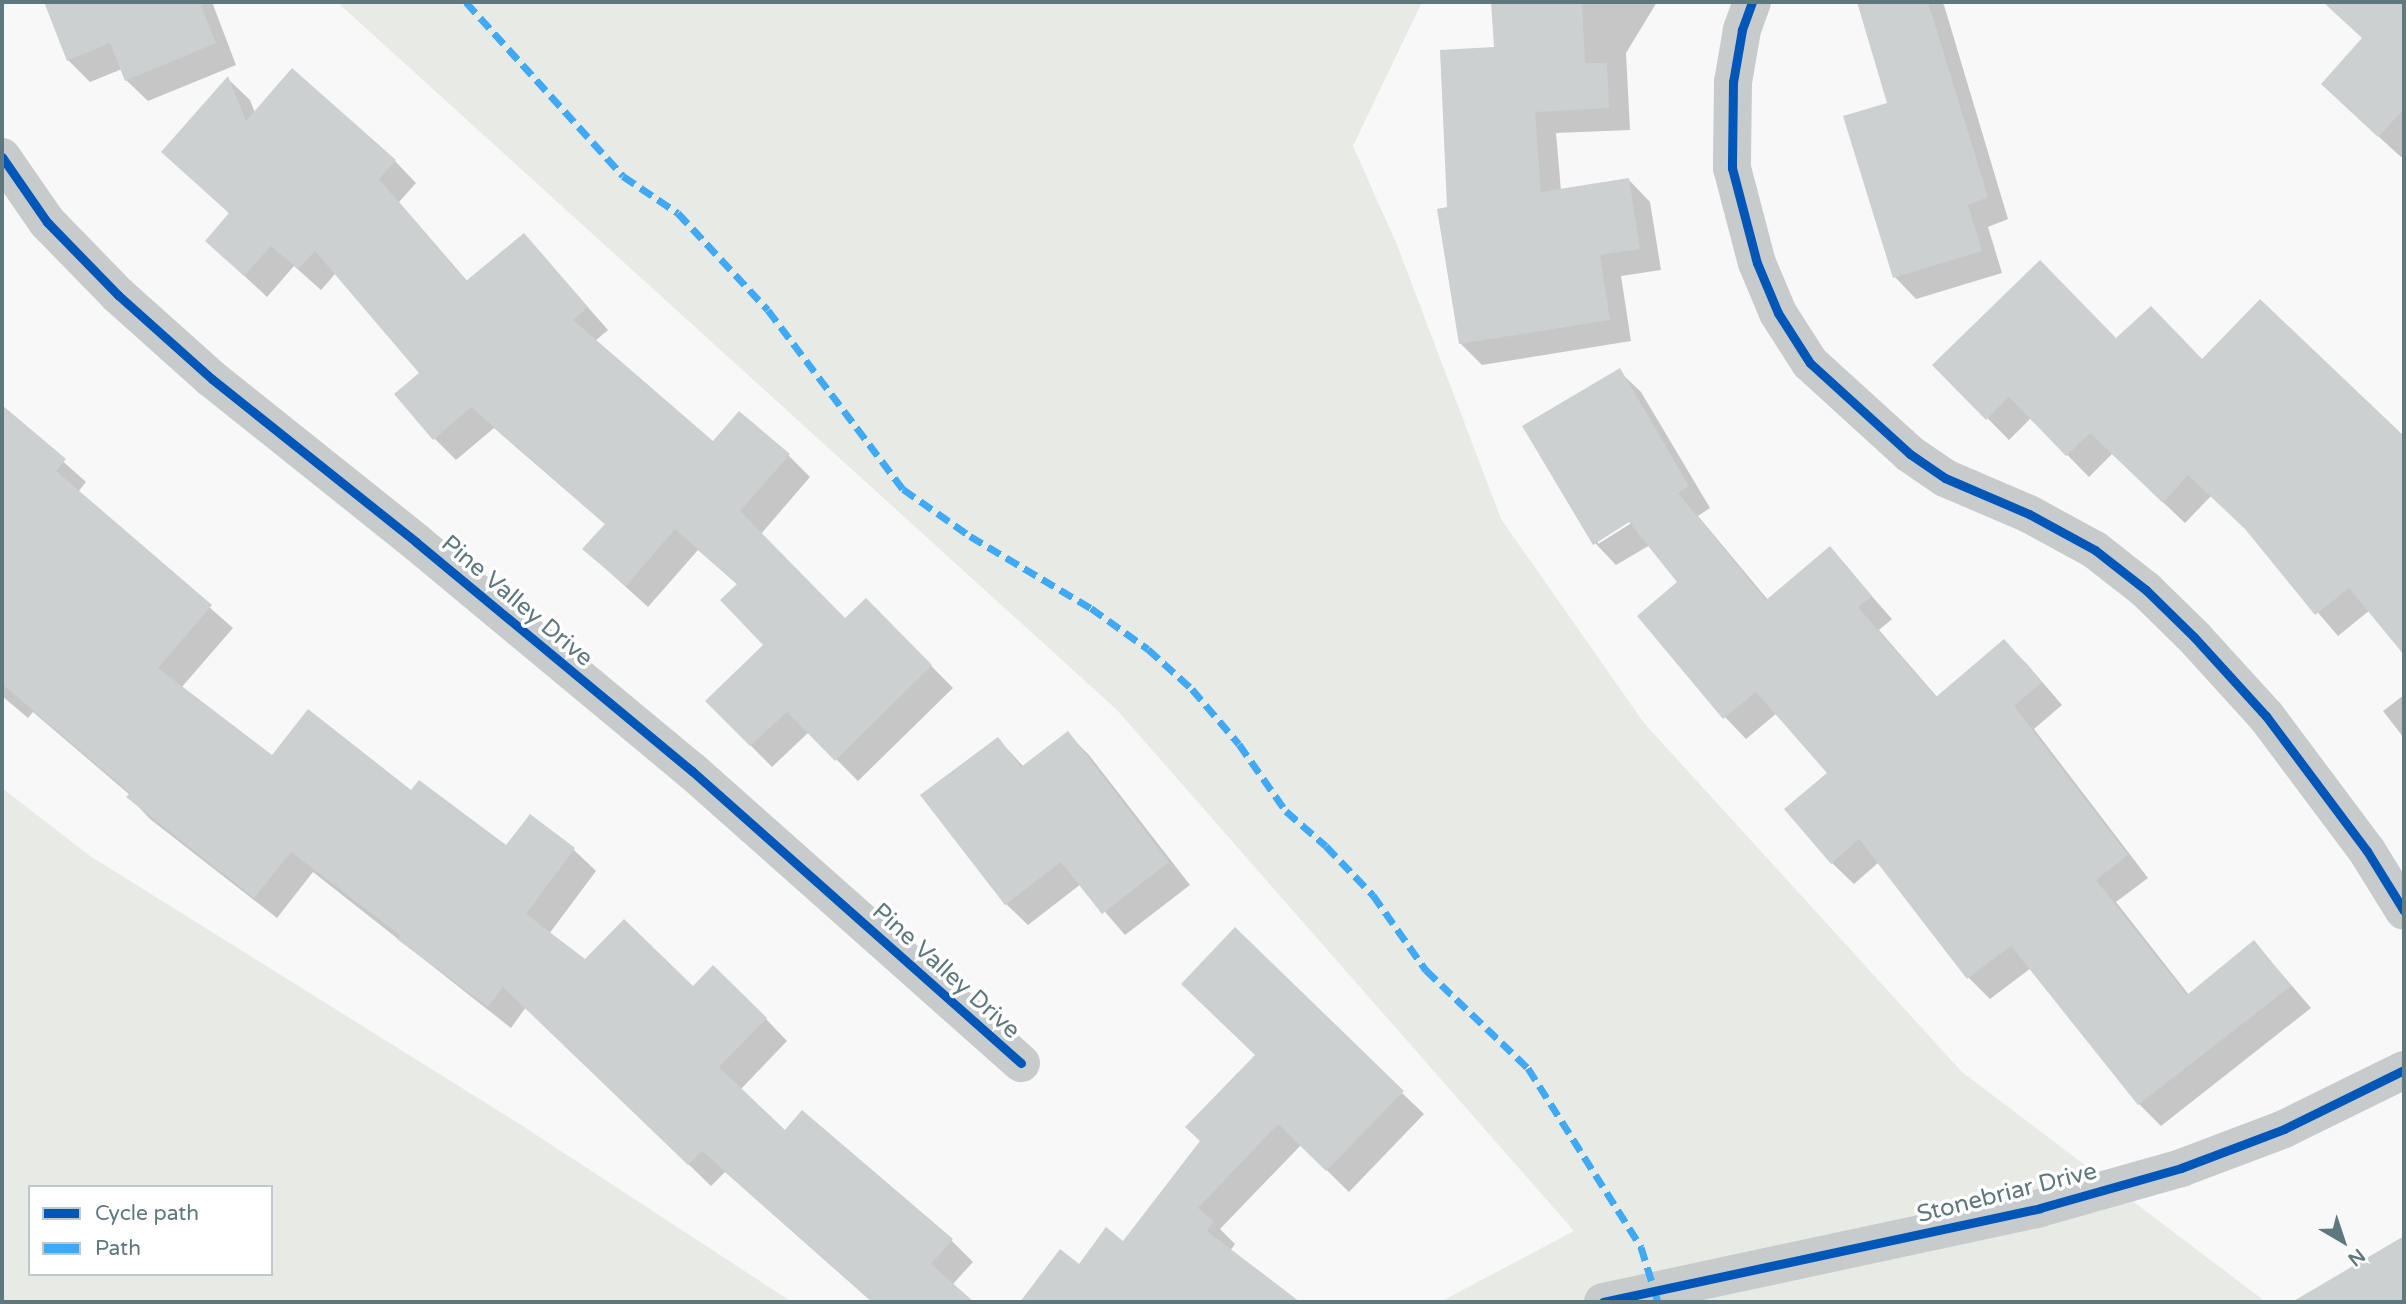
<!DOCTYPE html>
<style>
body{margin:0}
#map{position:relative;width:2406px;height:1304px;overflow:hidden;background:#f8f8f8;font-family:"Varela Round",sans-serif}
div>[style]{position:absolute}
.green>*{inset:0;background:#e8eae5}
.shadow>*{inset:0;background:#0003}
.building>*{inset:0;background:#cdd0d0}
.minor>*{height:38px;margin:-19px;padding:0 19px;transform-origin:19px;border-radius:19px;background:#c8cbcc}
.quiet>*{height:7px;margin-top:-3.5px;transform-origin:0;background:repeating-linear-gradient(90deg,#3fa9f5 0 14px,transparent 0 21px)}
.cycleway>*{height:9px;margin:-4.5px;padding:0 4.5px;transform-origin:4.5px;border-radius:4.5px;background:#0057b8}
span{translate:-50% -50%;white-space:nowrap;text-align:center;line-height:1.15;-webkit-text-stroke:7px #fff;paint-order:stroke}
.street-label{font-size:24px;color:#5e787d}
.frame{position:absolute;inset:0;border:4px solid #5e787d;pointer-events:none}
.legend{position:absolute;left:28px;top:1185px;width:245px;height:91px;box-sizing:border-box;background:#fff;border:2px solid #bfc9cb;margin:0;padding:9px 12px;list-style:none;font-size:21px;color:#5e787d}
.legend li{display:flex;align-items:center;gap:14px;height:35px}
.legend b{width:35px;border:2px solid #bfc9cb}
.north{position:absolute;left:2308px;top:1206px;width:70px;height:70px;-webkit-text-stroke:5px #fff;paint-order:stroke;rotate:141deg;font-size:19px;font-weight:700;line-height:28px;text-align:center;color:#5e787d}
.north::after{content:'';display:block;margin:auto;width:24px;height:32px;background:#5e787d;clip-path:polygon(50% 0,100% 100%,50% 72%,0 100%)}
</style>
<div id="map">
<div class="green">
<div style="clip-path:polygon(337px 2px,1422px 2px,1353px 146px,1397px 245px,1501px 519px,1644px 723px,1962px 1072px,2266px 1302px,1440px 1302px,1574px 1231px,1117px 710px)"></div>
<div style="clip-path:polygon(evenodd,2px 788px,90px 856px,518px 1123px,792px 1302px,2px 1302px,2px 788px,30px 1187px,271px 1187px,271px 1274px,30px 1274px,30px 1187px)"></div>
</div>
<div class="shadow">
<div style="clip-path:polygon(46px 2px,212px 2px,236px 65px,148px 101px,126px 80px,122px 69px,90px 82px,68px 60px)"></div>
<div style="clip-path:polygon(1493px 2px,1657px 2px,1626px 53px,1630px 130px,1556px 133px,1561px 191px,1629px 180px,1650px 202px,1661px 270px,1621px 276px,1631px 341px,1482px 365px,1460px 343px,1449px 209px,1496px 48px)"></div>
<div style="clip-path:polygon(1864px 2px,1940px 2px,1944px 5px,2008px 219px,1988px 227px,2002px 273px,1916px 299px,1895px 277px,1889px 104px,1859px 3px)"></div>
<div style="clip-path:polygon(2324px 2px,2404px 2px,2404px 154px,2401px 157px,2345px 106px,2364px 39px)"></div>
<div style="clip-path:polygon(228px 79px,250px 100px,255px 113px,395px 161px,416px 183px,399px 202px,468px 282px,524px 235px,608px 330px,595px 341px,713px 443px,788px 455px,810px 477px,761px 534px,845px 620px,866px 600px,953px 688px,858px 781px,809px 732px,772px 767px,707px 701px,766px 645px,738px 585px,698px 550px,648px 607px,584px 549px,606px 525px,494px 428px,456px 460px,434px 438px,421px 374px,336px 273px,321px 290px,294px 266px,267px 297px,207px 241px,230px 214px,163px 152px)"></div>
<div style="clip-path:polygon(2260px 301px,2404px 438px,2404px 652px,2370px 610px,2338px 636px,2249px 532px,2211px 496px,2185px 523px,2112px 454px,2089px 477px,2031px 418px,2009px 440px,1935px 365px,2116px 340px,2203px 361px)"></div>
<div style="clip-path:polygon(evenodd,1619px 371px,1641px 392px,1710px 508px,1698px 516px,1768px 600px,1830px 549px,1892px 619px,1879px 630px,1938px 698px,2004px 642px,2026px 663px,2062px 705px,2034px 729px,2148px 878px,2116px 902px,2189px 995px,2254px 942px,2311px 1008px,2161px 1126px,2139px 1104px,2031px 968px,1990px 999px,1969px 978px,1879px 862px,1854px 884px,1832px 863px,1829px 773px,1777px 713px,1746px 739px,1725px 717px,1680px 582px,1650px 545px,1616px 565px,1595px 543px,1619px 371px,1636px 516px,1638px 519px,1598px 544px,1598px 539px,1636px 516px)"></div>
<div style="clip-path:polygon(2px 407px,86px 482px,78px 492px,233px 628px,181px 688px,272px 757px,411px 792px,506px 847px,530px 817px,574px 850px,596px 871px,549px 934px,586px 961px,693px 988px,766px 1019px,787px 1041px,740px 1090px,785px 1133px,803px 1112px,952px 1241px,973px 1262px,952px 1285px,972px 1302px,872px 1302px,725px 1172px,711px 1186px,526px 1007px,511px 1028px,313px 872px,277px 918px,150px 819px,129px 797px,130px 795px,33px 712px,28px 718px,2px 696px)"></div>
<div style="clip-path:polygon(2404px 695px,2404px 738px,2383px 711px)"></div>
<div style="clip-path:polygon(1068px 734px,1089px 755px,1190px 885px,1125px 935px,1081px 884px,1028px 925px,1006px 904px,998px 739px,1024px 767px)"></div>
<div style="clip-path:polygon(1402px 1093px,1424px 1114px,1349px 1192px,1301px 1145px,1220px 1229px,1235px 1244px,1230px 1251px,1297px 1302px,1022px 1302px,1060px 1252px,1080px 1266px,1124px 1244px,1202px 1142px)"></div>
<div style="clip-path:polygon(2404px 1238px,2404px 1302px,2295px 1302px)"></div>
</div>
<div class="building">
<div style="clip-path:polygon(44px 2px,208px 2px,201px 6px,216px 43px,125px 81px,110px 43px,67px 61px)"></div>
<div style="clip-path:polygon(1491px 2px,1582px 2px,1585px 63px,1607px 63px,1609px 108px,1535px 112px,1541px 192px,1629px 178px,1640px 249px,1600px 255px,1610px 320px,1459px 344px,1437px 209px,1447px 207px,1440px 50px,1494px 47px)"></div>
<div style="clip-path:polygon(1857px 2px,1928px 2px,1988px 197px,1968px 205px,1982px 251px,1893px 278px,1843px 116px,1887px 103px)"></div>
<div style="clip-path:polygon(2323px 2px,2404px 2px,2404px 109px,2378px 137px,2321px 84px,2362px 38px)"></div>
<div style="clip-path:polygon(292px 68px,396px 160px,379px 179px,466px 281px,524px 233px,588px 307px,573px 320px,713px 441px,739px 411px,790px 454px,740px 511px,845px 618px,866px 598px,932px 665px,835px 761px,787px 712px,750px 746px,705px 701px,763px 645px,720px 600px,737px 584px,675px 529px,626px 586px,582px 549px,605px 524px,471px 407px,433px 440px,394px 394px,419px 373px,315px 251px,298px 269px,271px 246px,244px 276px,205px 241px,229px 213px,161px 152px,228px 76px,246px 121px)"></div>
<div style="clip-path:polygon(2040px 260px,2116px 338px,2151px 306px,2202px 359px,2260px 299px,2404px 436px,2404px 655px,2349px 588px,2315px 615px,2245px 529px,2188px 475px,2163px 503px,2090px 433px,2066px 456px,2009px 397px,1986px 420px,1932px 365px)"></div>
<div style="clip-path:polygon(1620px 368px,1689px 486px,1678px 493px,1766px 600px,1830px 546px,1872px 596px,1858px 607px,1936px 697px,2004px 639px,2042px 682px,2014px 706px,2128px 855px,2096px 880px,2187px 995px,2254px 940px,2291px 986px,2138px 1105px,2011px 946px,1967px 979px,1859px 839px,1831px 864px,1784px 809px,1827px 773px,1756px 692px,1723px 719px,1637px 616px,1677px 582px,1629px 522px,1593px 545px,1522px 426px)"></div>
<div style="clip-path:polygon(2px 405px,66px 459px,56px 471px,212px 605px,158px 668px,272px 755px,308px 709px,411px 790px,419px 780px,506px 845px,530px 814px,575px 848px,526px 914px,585px 959px,624px 919px,693px 986px,713px 965px,767px 1018px,719px 1067px,785px 1130px,802px 1110px,953px 1239px,931px 1264px,974px 1302px,873px 1302px,702px 1151px,688px 1165px,503px 987px,488px 1007px,397px 939px,400px 935px,291px 852px,254px 898px,126px 797px,130px 793px,2px 684px)"></div>
<div style="clip-path:polygon(1068px 731px,1169px 862px,1102px 914px,1061px 862px,1005px 905px,920px 795px,998px 737px,1021px 767px)"></div>
<div style="clip-path:polygon(1235px 927px,1404px 1091px,1326px 1171px,1278px 1124px,1198px 1208px,1214px 1221px,1207px 1231px,1300px 1302px,1020px 1302px,1060px 1249px,1079px 1264px,1106px 1227px,1123px 1241px,1200px 1141px,1185px 1127px,1255px 1055px,1181px 984px)"></div>
<div style="clip-path:polygon(2404px 1236px,2404px 1302px,2292px 1302px)"></div>
</div>
<div class="minor">
<div style="left:1752px;top:2px;width:30px;rotate:110deg"></div>
<div style="left:1742px;top:30px;width:53px;rotate:99.8deg"></div>
<div style="left:1733px;top:82px;width:86px;rotate:90.7deg"></div>
<div style="left:1732px;top:168px;width:98px;rotate:75.3deg"></div>
<div style="left:1757px;top:263px;width:54px;rotate:67.2deg"></div>
<div style="left:1778px;top:313px;width:59px;rotate:57.4deg"></div>
<div style="left:1810px;top:363px;width:135px;rotate:42.3deg"></div>
<div style="left:1910px;top:454px;width:42px;rotate:34.4deg"></div>
<div style="left:1945px;top:478px;width:91px;rotate:23.2deg"></div>
<div style="left:2029px;top:514px;width:75px;rotate:28.6deg"></div>
<div style="left:2095px;top:550px;width:65px;rotate:38.1deg"></div>
<div style="left:2146px;top:590px;width:67px;rotate:44.4deg"></div>
<div style="left:2194px;top:637px;width:107px;rotate:47.7deg"></div>
<div style="left:2266px;top:716px;width:169px;rotate:53.2deg"></div>
<div style="left:2367px;top:851px;width:70px;rotate:58.3deg"></div>
<div style="left:2px;top:157px;width:79px;rotate:55.3deg"></div>
<div style="left:47px;top:222px;width:102px;rotate:45.8deg"></div>
<div style="left:118px;top:295px;width:126px;rotate:41.8deg"></div>
<div style="left:212px;top:379px;width:261px;rotate:38.6deg"></div>
<div style="left:416px;top:542px;width:359px;rotate:39.7deg"></div>
<div style="left:692px;top:771px;width:440px;rotate:41.6deg"></div>
<div style="left:1603px;top:1302px;width:447px;rotate:-12.1deg"></div>
<div style="left:2040px;top:1208px;width:147px;rotate:-15.8deg"></div>
<div style="left:2181px;top:1168px;width:110px;rotate:-20.7deg"></div>
<div style="left:2284px;top:1129px;width:134px;rotate:-26.2deg"></div>
</div>
<div class="quiet">
<div style="left:466px;top:2px;width:234px;rotate:47.9deg"></div>
<div style="left:623px;top:176px;width:66px;rotate:33.9deg"></div>
<div style="left:678px;top:213px;width:132px;rotate:47.1deg"></div>
<div style="left:768px;top:310px;width:224px;rotate:53deg"></div>
<div style="left:903px;top:489px;width:82px;rotate:35deg"></div>
<div style="left:970px;top:536px;width:141px;rotate:30.8deg"></div>
<div style="left:1091px;top:608px;width:70px;rotate:35.7deg"></div>
<div style="left:1148px;top:649px;width:59px;rotate:42.3deg"></div>
<div style="left:1192px;top:689px;width:72px;rotate:49.5deg"></div>
<div style="left:1239px;top:744px;width:82px;rotate:55deg"></div>
<div style="left:1286px;top:811px;width:53px;rotate:41.2deg"></div>
<div style="left:1326px;top:846px;width:68px;rotate:46.2deg"></div>
<div style="left:1373px;top:895px;width:92px;rotate:54.8deg"></div>
<div style="left:1426px;top:970px;width:141px;rotate:43.9deg"></div>
<div style="left:1528px;top:1068px;width:212px;rotate:57.7deg"></div>
<div style="left:1641px;top:1247px;width:58px;rotate:72.8deg"></div>
</div>
<div class="cycleway">
<div style="left:1752px;top:2px;width:30px;rotate:110deg"></div>
<div style="left:1742px;top:30px;width:53px;rotate:99.8deg"></div>
<div style="left:1733px;top:82px;width:86px;rotate:90.7deg"></div>
<div style="left:1732px;top:168px;width:98px;rotate:75.3deg"></div>
<div style="left:1757px;top:263px;width:54px;rotate:67.2deg"></div>
<div style="left:1778px;top:313px;width:59px;rotate:57.4deg"></div>
<div style="left:1810px;top:363px;width:135px;rotate:42.3deg"></div>
<div style="left:1910px;top:454px;width:42px;rotate:34.4deg"></div>
<div style="left:1945px;top:478px;width:91px;rotate:23.2deg"></div>
<div style="left:2029px;top:514px;width:75px;rotate:28.6deg"></div>
<div style="left:2095px;top:550px;width:65px;rotate:38.1deg"></div>
<div style="left:2146px;top:590px;width:67px;rotate:44.4deg"></div>
<div style="left:2194px;top:637px;width:107px;rotate:47.7deg"></div>
<div style="left:2266px;top:716px;width:169px;rotate:53.2deg"></div>
<div style="left:2367px;top:851px;width:70px;rotate:58.3deg"></div>
<div style="left:2px;top:157px;width:79px;rotate:55.3deg"></div>
<div style="left:47px;top:222px;width:102px;rotate:45.8deg"></div>
<div style="left:118px;top:295px;width:126px;rotate:41.8deg"></div>
<div style="left:212px;top:379px;width:261px;rotate:38.6deg"></div>
<div style="left:416px;top:542px;width:359px;rotate:39.7deg"></div>
<div style="left:692px;top:771px;width:440px;rotate:41.6deg"></div>
<div style="left:1603px;top:1302px;width:447px;rotate:-12.1deg"></div>
<div style="left:2040px;top:1208px;width:147px;rotate:-15.8deg"></div>
<div style="left:2181px;top:1168px;width:110px;rotate:-20.7deg"></div>
<div style="left:2284px;top:1129px;width:134px;rotate:-26.2deg"></div>
</div>
<div class="street-label">
<span style="left:517px;top:601px;rotate:40deg">Pine Valley Drive</span>
<span style="left:946px;top:971px;rotate:42deg">Pine Valley Drive</span>
<span style="left:2007px;top:1193px;rotate:-14deg">Stonebriar Drive</span>
</div>
<div class="frame"></div>
<ul class="legend">
<li><b style="height:9px;background:#0057b8"></b>Cycle path</li>
<li><b style="height:9px;background:#3fa9f5"></b>Path</li>
</ul>
<div class="north">N</div>
</div>
